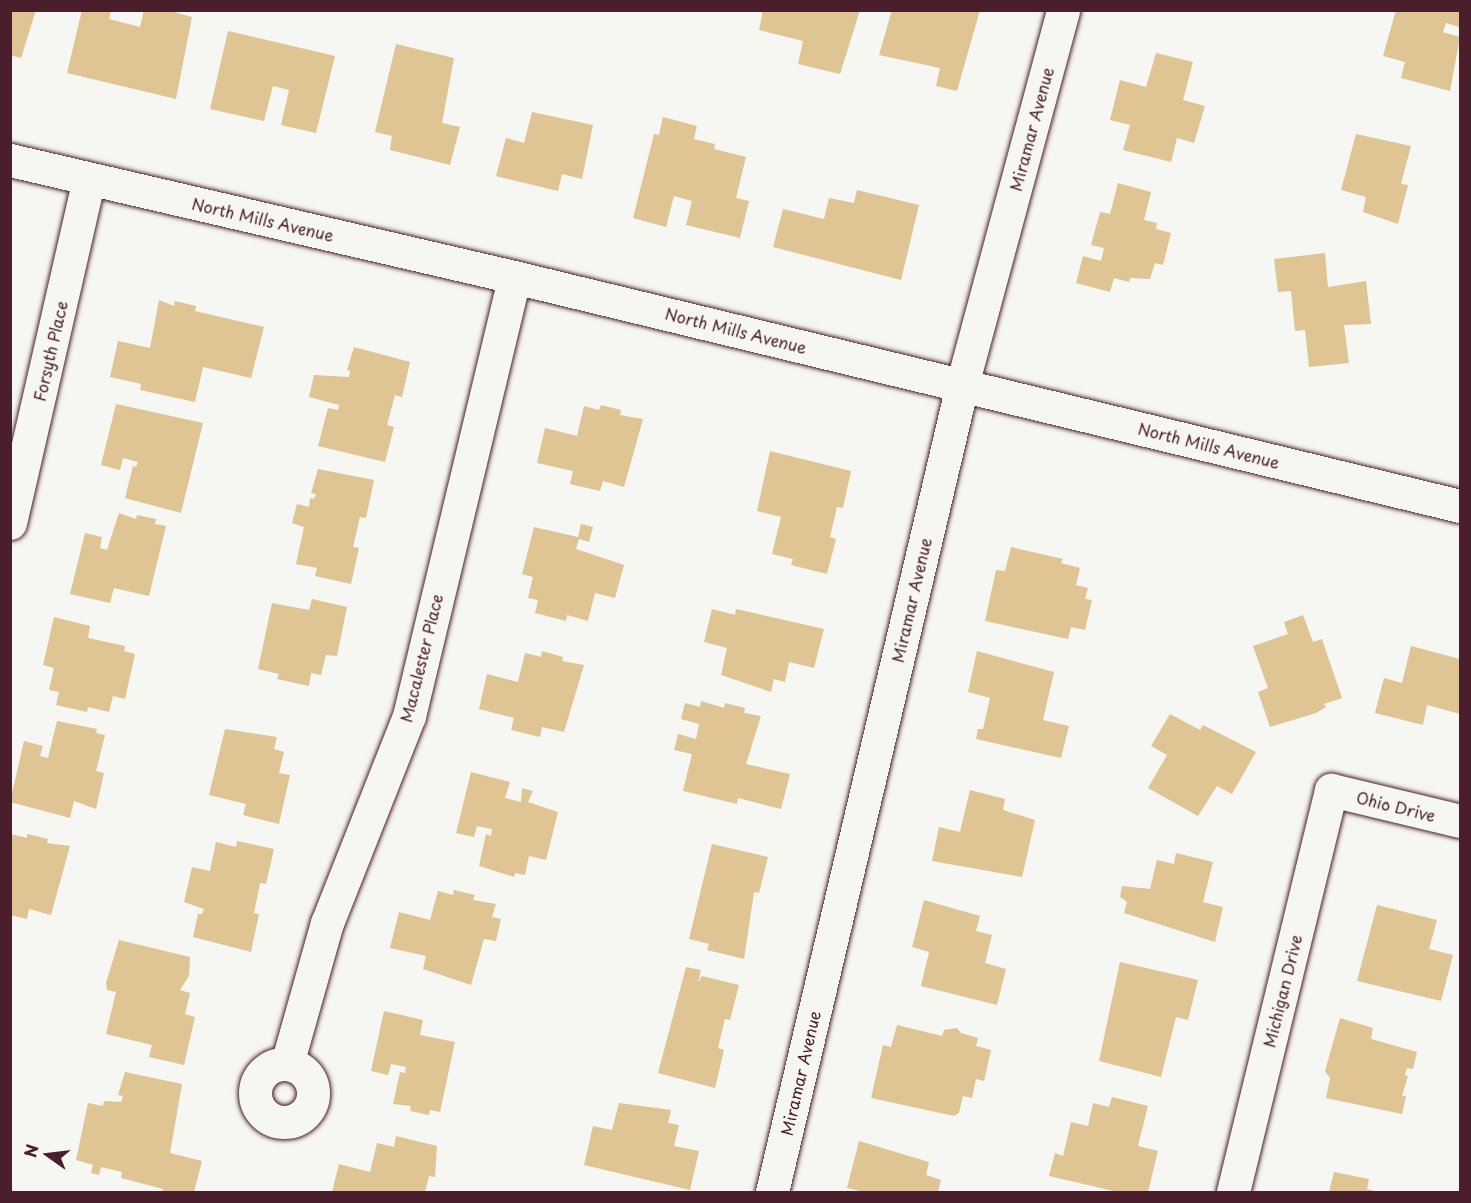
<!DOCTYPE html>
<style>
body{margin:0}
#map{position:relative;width:1471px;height:1203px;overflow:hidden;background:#f6f6f2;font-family:"Playpen Sans",sans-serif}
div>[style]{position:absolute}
.building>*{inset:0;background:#dfc494}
.roads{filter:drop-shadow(0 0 2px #4a1f2b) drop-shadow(0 0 2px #4a1f2b)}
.street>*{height:33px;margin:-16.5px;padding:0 16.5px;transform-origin:16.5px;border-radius:16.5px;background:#f6f6f2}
.street>.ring{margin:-16.5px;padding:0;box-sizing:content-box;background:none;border:33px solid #f6f6f2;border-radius:50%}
.secondary>*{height:33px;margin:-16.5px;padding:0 16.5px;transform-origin:16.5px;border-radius:16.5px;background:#f6f6f2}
span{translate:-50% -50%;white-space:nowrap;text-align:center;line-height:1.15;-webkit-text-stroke:6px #f6f6f2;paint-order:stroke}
.street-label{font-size:16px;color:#4a1f2b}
.frame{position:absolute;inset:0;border:12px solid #4a1f2b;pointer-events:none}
.north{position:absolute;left:18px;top:1125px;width:60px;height:60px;-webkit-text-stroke:4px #f6f6f2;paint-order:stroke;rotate:284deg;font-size:16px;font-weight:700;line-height:24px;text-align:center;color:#4a1f2b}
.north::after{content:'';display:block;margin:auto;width:21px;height:27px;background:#4a1f2b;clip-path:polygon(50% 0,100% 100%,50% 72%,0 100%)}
</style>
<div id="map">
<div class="building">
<div style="clip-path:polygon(10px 10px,36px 10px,21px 58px,10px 55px)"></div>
<div style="clip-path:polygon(82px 10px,111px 10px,109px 19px,140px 27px,144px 10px,167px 10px,192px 17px,176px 99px,67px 73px)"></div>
<div style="clip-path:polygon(763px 10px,860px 10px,840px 74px,798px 64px,803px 41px,759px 30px)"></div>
<div style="clip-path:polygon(892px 10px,980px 10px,957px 91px,936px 86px,940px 68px,879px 55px)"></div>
<div style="clip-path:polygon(1396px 10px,1460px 10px,1459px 27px,1446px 23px,1443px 32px,1460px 37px,1450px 91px,1401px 78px,1405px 62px,1383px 56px)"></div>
<div style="clip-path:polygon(228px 31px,335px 56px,316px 133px,281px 125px,289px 90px,273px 86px,264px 121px,210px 109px)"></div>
<div style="clip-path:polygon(396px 44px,454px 58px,442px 123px,460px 127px,450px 165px,390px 150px,392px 136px,375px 132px)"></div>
<div style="clip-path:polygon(1156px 53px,1193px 62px,1183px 100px,1205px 106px,1194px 143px,1177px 138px,1171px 162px,1123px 150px,1130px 125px,1110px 120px,1120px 80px,1146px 87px)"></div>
<div style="clip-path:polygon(532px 112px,593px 125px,582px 179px,562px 174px,558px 191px,496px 176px,506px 138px,524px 143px)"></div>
<div style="clip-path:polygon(663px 117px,697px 126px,694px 139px,715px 144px,714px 149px,746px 157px,736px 198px,749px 201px,740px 238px,686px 225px,692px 201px,674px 196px,666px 227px,633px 218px,654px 134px,659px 135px)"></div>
<div style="clip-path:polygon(1356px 134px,1411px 146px,1401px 184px,1408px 185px,1398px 224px,1363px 212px,1366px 197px,1341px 190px)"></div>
<div style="clip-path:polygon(1118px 183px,1151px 192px,1144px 220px,1157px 223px,1156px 229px,1171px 233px,1163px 265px,1155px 263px,1150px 279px,1130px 278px,1129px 282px,1114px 278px,1110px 292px,1076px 283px,1083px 256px,1101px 261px,1104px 248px,1091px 245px,1100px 212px,1110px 214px)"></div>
<div style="clip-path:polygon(857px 190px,919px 205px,901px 280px,773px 247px,783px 209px,824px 219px,829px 198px,854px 203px)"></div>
<div style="clip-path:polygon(1325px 253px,1328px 287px,1366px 281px,1371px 324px,1344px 325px,1349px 363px,1309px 367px,1305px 330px,1295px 331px,1291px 291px,1278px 292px,1274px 259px)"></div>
<div style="clip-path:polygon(159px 300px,174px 306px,175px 301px,196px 306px,195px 311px,264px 327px,251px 378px,203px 367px,195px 402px,140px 390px,141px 384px,110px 377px,118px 341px,150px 348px)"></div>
<div style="clip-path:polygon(354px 347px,410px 362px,402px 397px,395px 395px,387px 425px,394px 427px,385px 462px,318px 446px,328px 408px,338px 410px,339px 405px,309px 397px,314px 375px,349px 377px,350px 371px,347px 370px)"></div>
<div style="clip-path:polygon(116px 404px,203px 423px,181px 513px,125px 498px,133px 466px,136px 467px,138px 462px,123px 458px,120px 470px,101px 465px)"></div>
<div style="clip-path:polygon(601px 405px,621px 410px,620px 415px,643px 419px,624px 487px,603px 481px,600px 491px,570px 484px,573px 471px,537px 463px,545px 428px,577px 436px,584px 406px,599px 410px)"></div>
<div style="clip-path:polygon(770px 451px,851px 471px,843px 508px,837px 507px,830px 537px,836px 539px,827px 574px,791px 565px,793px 559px,772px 554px,781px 517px,757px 511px)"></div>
<div style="clip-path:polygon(318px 469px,374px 480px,366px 518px,360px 517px,353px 547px,359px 548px,351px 584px,315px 576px,317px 568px,296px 564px,304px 527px,292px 523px,297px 504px,309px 507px,310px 498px,314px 499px,316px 494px,311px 493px)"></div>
<div style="clip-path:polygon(119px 513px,136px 519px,137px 515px,156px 519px,155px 524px,166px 526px,149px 596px,114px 588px,110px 603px,70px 594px,85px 533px,102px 537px,100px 548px,107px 550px)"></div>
<div style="clip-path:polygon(581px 524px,593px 527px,589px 542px,579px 539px,576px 549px,624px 565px,615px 598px,595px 593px,588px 621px,567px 615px,566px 621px,535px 613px,538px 600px,528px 598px,533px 577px,522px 574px,534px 527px,578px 537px)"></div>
<div style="clip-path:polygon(1011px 547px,1063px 559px,1061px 563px,1080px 568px,1076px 585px,1088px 588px,1085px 599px,1092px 600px,1085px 630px,1071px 627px,1068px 639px,985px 621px,996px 570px,1005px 571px)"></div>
<div style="clip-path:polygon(312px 599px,347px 607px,337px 656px,326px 655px,321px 675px,311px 673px,309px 686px,277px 679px,279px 674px,258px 669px,272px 603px,309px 610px)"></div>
<div style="clip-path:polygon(712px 609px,735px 615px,736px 609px,824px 629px,814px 668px,789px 662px,785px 682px,774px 679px,771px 692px,721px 675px,727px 648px,704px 642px)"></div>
<div style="clip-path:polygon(1303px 615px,1313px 642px,1322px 639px,1342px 698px,1324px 704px,1326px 707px,1316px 713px,1270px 727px,1258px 692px,1268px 688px,1253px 646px,1288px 634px,1284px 622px)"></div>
<div style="clip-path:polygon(54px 617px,90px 626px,88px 638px,125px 646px,124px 651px,135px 654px,125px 699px,113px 696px,109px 712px,88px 707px,87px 712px,56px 705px,59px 692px,49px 690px,54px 668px,43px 665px)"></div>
<div style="clip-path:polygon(1411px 646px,1460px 659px,1460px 714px,1427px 705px,1423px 725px,1375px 713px,1384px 678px,1402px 683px)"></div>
<div style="clip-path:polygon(542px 651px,563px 657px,562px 661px,584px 665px,564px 732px,542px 727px,540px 737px,511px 730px,514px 718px,479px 709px,487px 674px,518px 682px,525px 653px,541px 657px)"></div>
<div style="clip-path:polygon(977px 651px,1054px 672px,1043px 720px,1069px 726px,1061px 758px,976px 739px,978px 729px,983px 729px,990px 698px,968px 692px)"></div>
<div style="clip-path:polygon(701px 701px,724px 708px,725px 703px,745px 708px,744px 713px,761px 716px,746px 764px,790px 774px,781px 809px,738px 798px,737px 804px,683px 791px,692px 754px,674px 750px,678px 734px,696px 739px,699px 724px,681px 719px,685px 703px,700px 707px)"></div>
<div style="clip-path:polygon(1170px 714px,1200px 730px,1203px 725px,1256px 752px,1232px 794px,1217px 786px,1198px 816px,1148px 788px,1167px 755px,1151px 746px)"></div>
<div style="clip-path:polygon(57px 721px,97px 729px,96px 733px,105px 735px,96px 771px,104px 773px,96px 809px,74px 801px,70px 818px,10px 802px,24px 741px,43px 746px,40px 756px,48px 758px)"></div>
<div style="clip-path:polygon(225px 729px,277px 737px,274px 749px,284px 752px,279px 773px,290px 775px,279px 824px,243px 815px,246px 804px,209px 795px)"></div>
<div style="clip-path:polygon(471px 772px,510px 782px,505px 798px,521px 802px,522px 788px,533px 791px,528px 802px,558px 812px,546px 860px,529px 856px,525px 875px,515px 873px,514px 877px,479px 866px,486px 834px,491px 836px,492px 829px,477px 826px,474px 837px,456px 833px)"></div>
<div style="clip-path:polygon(970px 790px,1005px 799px,1003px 810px,1035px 820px,1022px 877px,932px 861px,939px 827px,960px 832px)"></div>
<div style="clip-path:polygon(10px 834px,27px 838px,27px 834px,48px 839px,47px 843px,70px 846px,51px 915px,29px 909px,27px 919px,10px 915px)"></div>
<div style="clip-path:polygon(237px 841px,274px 849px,266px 884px,260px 883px,254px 913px,259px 914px,251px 952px,193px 937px,198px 914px,202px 914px,204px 909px,184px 902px,192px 867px,210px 871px,216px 842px,236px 847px)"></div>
<div style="clip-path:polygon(712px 844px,768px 857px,759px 893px,754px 892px,744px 959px,707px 950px,709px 944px,689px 939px)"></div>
<div style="clip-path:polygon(1176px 853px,1213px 862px,1203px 902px,1223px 907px,1215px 942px,1124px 913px,1127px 902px,1120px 897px,1122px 886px,1150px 889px,1157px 860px,1174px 864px)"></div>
<div style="clip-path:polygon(454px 890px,475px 895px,473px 900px,496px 904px,492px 917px,501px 919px,496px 941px,484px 939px,471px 985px,423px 969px,426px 956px,390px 948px,399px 912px,430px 920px,438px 891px,453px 895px)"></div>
<div style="clip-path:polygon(924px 900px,980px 916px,976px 931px,992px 935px,985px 963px,1006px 969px,997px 1005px,921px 986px,929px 952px,912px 947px)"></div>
<div style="clip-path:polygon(1377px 905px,1437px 920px,1429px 949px,1453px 955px,1441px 1001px,1357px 981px)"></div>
<div style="clip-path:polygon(119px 940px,190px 957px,189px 976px,180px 990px,190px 993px,185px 1014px,195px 1017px,184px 1065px,149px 1057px,152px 1045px,106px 1034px,116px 992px,107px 990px,106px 983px)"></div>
<div style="clip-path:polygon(1120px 962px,1198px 980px,1188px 1020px,1176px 1017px,1161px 1077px,1099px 1061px)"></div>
<div style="clip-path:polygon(686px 967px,701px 970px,698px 982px,702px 976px,739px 985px,730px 1020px,725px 1019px,718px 1048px,724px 1050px,715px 1088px,658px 1073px)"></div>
<div style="clip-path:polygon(384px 1011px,423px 1020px,420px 1035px,455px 1042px,440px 1112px,430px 1110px,429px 1115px,410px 1111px,411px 1106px,393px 1104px,400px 1072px,405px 1073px,406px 1067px,391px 1064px,388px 1075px,371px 1071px)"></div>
<div style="clip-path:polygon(1340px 1018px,1373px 1028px,1371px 1039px,1417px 1052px,1413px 1069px,1407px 1068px,1405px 1075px,1408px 1076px,1402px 1096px,1406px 1096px,1402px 1114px,1326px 1098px,1330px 1078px,1325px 1071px)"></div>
<div style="clip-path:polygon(897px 1025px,942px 1036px,944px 1030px,957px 1028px,961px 1033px,978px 1038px,976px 1046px,991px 1050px,984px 1081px,976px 1079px,972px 1098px,963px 1096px,959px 1113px,954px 1116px,871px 1098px,883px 1045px,891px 1047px)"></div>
<div style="clip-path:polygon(125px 1072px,182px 1084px,170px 1153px,202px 1161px,194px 1192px,162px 1192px,163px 1189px,121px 1178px,122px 1172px,101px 1167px,99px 1175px,91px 1173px,93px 1165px,76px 1160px,88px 1103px,103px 1106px,104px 1101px,121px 1102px,123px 1096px,118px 1095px)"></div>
<div style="clip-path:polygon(1112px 1097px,1148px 1106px,1138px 1146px,1158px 1151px,1148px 1192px,1118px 1192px,1049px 1176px,1055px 1153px,1063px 1156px,1071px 1122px,1088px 1126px,1093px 1103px,1109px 1107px)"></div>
<div style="clip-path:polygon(619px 1103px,671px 1110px,668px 1123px,679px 1125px,674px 1146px,699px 1151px,690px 1190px,584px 1165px,593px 1126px,612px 1130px)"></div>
<div style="clip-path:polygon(396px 1136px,437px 1146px,435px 1177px,429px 1176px,425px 1192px,332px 1192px,339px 1164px,370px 1172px,377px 1143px,394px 1147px)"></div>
<div style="clip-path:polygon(859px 1141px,929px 1162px,926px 1175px,941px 1180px,938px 1192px,864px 1192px,847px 1188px)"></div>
<div style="clip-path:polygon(1334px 1172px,1369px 1179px,1367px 1189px,1378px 1192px,1329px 1192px)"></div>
</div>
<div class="roads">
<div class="street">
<div style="left:10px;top:523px;width:353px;rotate:-77.1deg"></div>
<div style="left:287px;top:1064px;width:147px;rotate:-74.2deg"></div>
<div style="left:327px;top:923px;width:223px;rotate:-68.4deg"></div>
<div style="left:409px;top:716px;width:451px;rotate:-76.5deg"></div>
<div class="ring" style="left:255px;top:1064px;width:25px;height:25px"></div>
<div style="left:1233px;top:1192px;width:414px;rotate:-76.3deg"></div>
<div style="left:1331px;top:790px;width:133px;rotate:13.5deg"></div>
</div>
<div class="secondary">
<div style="left:10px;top:160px;width:517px;rotate:13.07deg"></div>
<div style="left:514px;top:277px;width:973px;rotate:13.61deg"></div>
<div style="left:772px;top:1192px;width:829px;rotate:-76.75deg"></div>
<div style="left:962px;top:385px;width:388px;rotate:-74.9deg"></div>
</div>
</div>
<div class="street-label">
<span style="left:1031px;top:129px;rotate:-75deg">Miramar Avenue</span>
<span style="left:263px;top:219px;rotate:13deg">North Mills Avenue</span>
<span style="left:736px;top:330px;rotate:14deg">North Mills Avenue</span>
<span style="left:50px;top:351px;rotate:-77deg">Forsyth Place</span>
<span style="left:1209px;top:445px;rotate:14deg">North Mills Avenue</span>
<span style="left:911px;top:600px;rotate:-77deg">Miramar Avenue</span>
<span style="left:421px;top:658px;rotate:-76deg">Macalester Place</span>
<span style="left:1396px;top:806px;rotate:14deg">Ohio Drive</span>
<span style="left:1282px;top:991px;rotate:-76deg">Michigan Drive</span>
<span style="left:800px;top:1073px;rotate:-77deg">Miramar Avenue</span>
</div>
<div class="frame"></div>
<div class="north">N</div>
</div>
